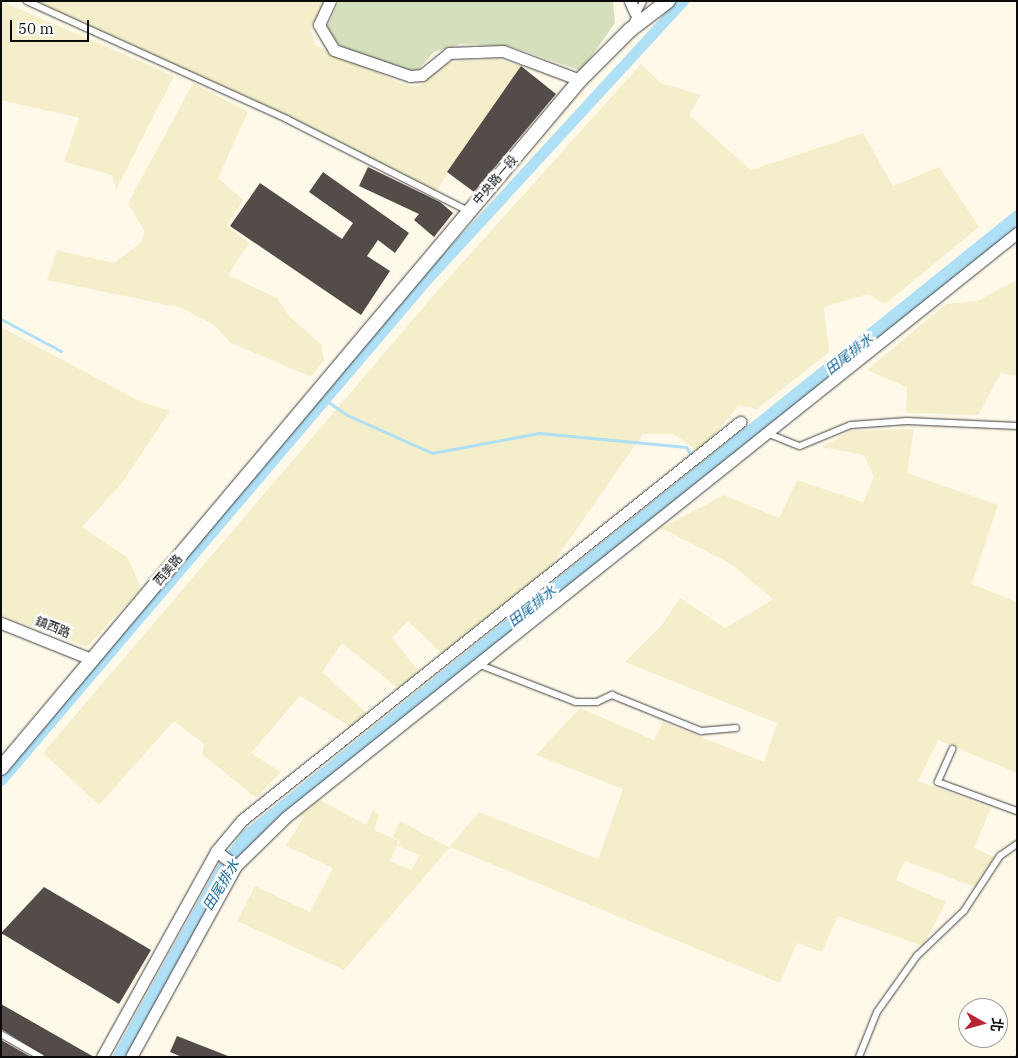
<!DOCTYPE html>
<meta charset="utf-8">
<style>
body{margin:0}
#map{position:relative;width:1018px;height:1058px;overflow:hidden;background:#fff9ea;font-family:"IBM Plex Serif","Noto Sans TC",serif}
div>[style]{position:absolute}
.farmland>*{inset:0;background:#f4eecb}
.cemetery>*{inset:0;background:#d6dfbc}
.water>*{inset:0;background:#afe0f6}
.stream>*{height:3px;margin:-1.5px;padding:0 1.5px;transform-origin:1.5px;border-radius:1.5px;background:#afe0f6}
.canal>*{height:11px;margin:-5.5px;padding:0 5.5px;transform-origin:5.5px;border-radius:5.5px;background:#afe0f6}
.building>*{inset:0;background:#544c48}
.roads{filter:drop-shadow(0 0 1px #3e3e3e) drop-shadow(0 0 1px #3e3e3e)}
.service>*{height:5.5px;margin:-2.75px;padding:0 2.75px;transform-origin:2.75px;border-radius:2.75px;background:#fff}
.minor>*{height:11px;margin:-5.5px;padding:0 5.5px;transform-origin:5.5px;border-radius:5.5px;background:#fff}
.tertiary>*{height:14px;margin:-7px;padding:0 7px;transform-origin:7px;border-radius:7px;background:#fff}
span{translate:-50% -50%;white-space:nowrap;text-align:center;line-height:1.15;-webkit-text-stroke:5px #fff;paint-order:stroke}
.street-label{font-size:12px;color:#0b0b0b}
.water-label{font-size:14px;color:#166a9b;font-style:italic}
.frame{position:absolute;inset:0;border:2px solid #0b0b0b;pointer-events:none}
.north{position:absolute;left:958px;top:998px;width:50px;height:50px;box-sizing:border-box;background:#fff;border:1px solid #9d9d9d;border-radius:50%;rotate:97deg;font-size:14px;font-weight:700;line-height:20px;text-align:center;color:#0b0b0b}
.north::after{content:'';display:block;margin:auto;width:18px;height:22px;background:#ba2535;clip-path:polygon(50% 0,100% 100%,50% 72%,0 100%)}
.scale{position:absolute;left:10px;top:20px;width:79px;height:22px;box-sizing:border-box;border:2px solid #0b0b0b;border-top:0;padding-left:6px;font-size:15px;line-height:18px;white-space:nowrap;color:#0b0b0b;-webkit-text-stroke:4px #fff;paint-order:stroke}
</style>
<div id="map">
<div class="farmland">
<div style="clip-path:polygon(1px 1px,174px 76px,116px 190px,112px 175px,64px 162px,79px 118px,1px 100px)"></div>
<div style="clip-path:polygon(35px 1px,325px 1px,311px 29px,315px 45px,403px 84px,418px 87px,444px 64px,462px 61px,498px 59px,521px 66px,436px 191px)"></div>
<div style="clip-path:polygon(641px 64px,661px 83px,701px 95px,689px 115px,751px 170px,863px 133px,893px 186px,939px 167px,979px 227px,885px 304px,868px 294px,824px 307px,829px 352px,757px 409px,739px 405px,700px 453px,674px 434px,643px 434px,547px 572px,444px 656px,408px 621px,392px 638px,422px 675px,400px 690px,342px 643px,322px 672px,370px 716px,352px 728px,300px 696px,251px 753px,281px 772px,256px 798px,202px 754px,204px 744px,174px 721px,99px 805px,43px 753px,445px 282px)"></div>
<div style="clip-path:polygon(193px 83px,248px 112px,218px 178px,243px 200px,227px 226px,249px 243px,228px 275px,277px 298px,290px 317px,321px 344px,324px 360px,311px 377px,231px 343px,214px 325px,182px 308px,47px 280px,57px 250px,114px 263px,140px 243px,145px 232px,128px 203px)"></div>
<div style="clip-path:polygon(1017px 280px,1017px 376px,1001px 373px,978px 415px,906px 413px,907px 387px,867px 370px,946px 304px,977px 301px)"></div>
<div style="clip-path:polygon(1px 327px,139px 401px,170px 411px,122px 483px,82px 527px,128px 558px,141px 588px,87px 647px,1px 615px)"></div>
<div style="clip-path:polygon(914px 429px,907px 473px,998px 505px,972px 584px,1017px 602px,1017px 773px,938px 740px,918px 781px,991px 808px,974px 848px,994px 857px,975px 887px,905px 861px,896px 880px,946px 902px,923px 946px,838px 916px,822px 952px,797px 943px,780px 983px,450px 847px,344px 970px,237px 921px,255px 886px,310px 912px,333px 868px,286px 846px,304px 817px,297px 813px,318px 799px,366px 825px,373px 810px,379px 815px,374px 830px,399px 841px,390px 861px,411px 870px,420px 855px,398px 846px,400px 841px,393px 837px,400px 821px,449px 847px,479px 812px,598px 859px,623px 789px,536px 755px,580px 708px,654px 740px,663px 722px,764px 762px,777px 723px,625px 662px,661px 626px,680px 598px,725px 628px,773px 599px,731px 564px,661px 528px,724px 495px,779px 518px,797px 480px,863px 502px,874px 477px,864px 455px,822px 447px,850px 431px)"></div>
</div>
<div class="cemetery">
<div style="clip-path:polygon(339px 1px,613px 1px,615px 23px,581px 71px,510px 46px,461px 44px,434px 52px,416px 72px,343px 48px,325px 32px)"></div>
</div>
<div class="water">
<div style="clip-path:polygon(1017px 209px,1017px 229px,277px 818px,234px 862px,126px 1057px,112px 1057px,219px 863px,243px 831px)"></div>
</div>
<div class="stream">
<div style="left:1px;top:319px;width:68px;rotate:28.1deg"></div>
<div style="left:324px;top:399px;width:28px;rotate:35deg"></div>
<div style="left:347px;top:415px;width:93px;rotate:24.1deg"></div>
<div style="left:432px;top:453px;width:109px;rotate:-10.6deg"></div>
<div style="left:539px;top:433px;width:148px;rotate:5.4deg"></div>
<div style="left:686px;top:447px;width:25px;rotate:58deg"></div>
<div style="left:1015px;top:1057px;width:4px;rotate:-56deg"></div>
</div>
<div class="canal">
<div style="left:1px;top:780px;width:658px;rotate:-49.63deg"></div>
<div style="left:427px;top:279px;width:378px;rotate:-47.4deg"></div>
</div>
<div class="building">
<div style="clip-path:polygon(521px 66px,556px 94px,474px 192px,447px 172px)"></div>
<div style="clip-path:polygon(368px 167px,440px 202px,453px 213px,434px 237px,414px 220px,419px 214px,359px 186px)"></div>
<div style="clip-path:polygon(323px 172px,409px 233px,395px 253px,378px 240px,367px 256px,390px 271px,361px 315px,230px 226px,260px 183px,342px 239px,353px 223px,309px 192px)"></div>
<div style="clip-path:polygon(44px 887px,151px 950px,119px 1004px,1px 933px)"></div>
<div style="clip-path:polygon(1px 1004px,94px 1057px,46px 1057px,1px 1029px)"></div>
<div style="clip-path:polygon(177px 1036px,228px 1056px,228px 1057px,182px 1057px,170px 1052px)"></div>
<div style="clip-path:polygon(1px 1040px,31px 1057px,1px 1057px)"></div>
</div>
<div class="roads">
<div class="service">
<div style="left:27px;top:1px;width:286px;rotate:24.4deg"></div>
<div style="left:287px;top:119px;width:203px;rotate:26.9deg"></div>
<div style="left:631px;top:26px;width:28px;rotate:-64deg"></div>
<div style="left:767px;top:433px;width:35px;rotate:22deg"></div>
<div style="left:800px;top:446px;width:55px;rotate:-22.4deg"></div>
<div style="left:851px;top:425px;width:56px;rotate:-4.1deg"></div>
<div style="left:907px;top:421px;width:110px;rotate:2.6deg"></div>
<div style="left:478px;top:664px;width:105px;rotate:21.2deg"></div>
<div style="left:576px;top:702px;width:21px"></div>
<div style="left:597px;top:702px;width:17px;rotate:-25deg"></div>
<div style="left:612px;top:695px;width:96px;rotate:22deg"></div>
<div style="left:701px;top:731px;width:35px;rotate:-5deg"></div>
<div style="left:953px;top:749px;width:36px;rotate:114deg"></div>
<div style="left:938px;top:782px;width:84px;rotate:20.2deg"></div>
<div style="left:1px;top:1034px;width:46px;rotate:29.9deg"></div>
<div style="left:859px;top:1057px;width:48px;rotate:-68.2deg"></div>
<div style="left:877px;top:1012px;width:69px;rotate:-54.5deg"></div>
<div style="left:917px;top:956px;width:65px;rotate:-43.8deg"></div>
<div style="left:964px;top:911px;width:66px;rotate:-56.8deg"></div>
<div style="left:1000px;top:856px;width:21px;rotate:-35deg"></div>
</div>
<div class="minor">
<div style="left:330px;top:1px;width:26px;rotate:115deg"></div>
<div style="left:319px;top:25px;width:29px;rotate:59deg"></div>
<div style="left:334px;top:50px;width:80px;rotate:18.9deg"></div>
<div style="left:410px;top:76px;width:12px;rotate:-5deg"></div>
<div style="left:422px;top:75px;width:35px;rotate:-39deg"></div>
<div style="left:449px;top:53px;width:54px;rotate:-2.1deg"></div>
<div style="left:503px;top:51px;width:82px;rotate:20.6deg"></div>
<div style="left:630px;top:1px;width:12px;rotate:66deg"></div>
<div style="left:1px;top:623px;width:99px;rotate:21.9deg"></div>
<div style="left:216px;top:851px;width:25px;rotate:37deg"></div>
<div style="left:102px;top:1057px;width:235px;rotate:-61deg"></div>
<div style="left:216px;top:851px;width:40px;rotate:-50deg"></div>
<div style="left:242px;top:820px;width:638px;rotate:-38.63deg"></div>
<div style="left:131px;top:1057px;width:218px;rotate:-61.2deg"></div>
<div style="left:236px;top:866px;width:70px;rotate:-44.4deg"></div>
<div style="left:286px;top:817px;width:936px;rotate:-38.62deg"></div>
</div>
<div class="tertiary">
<div style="left:1px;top:768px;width:899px;rotate:-49.92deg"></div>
<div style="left:580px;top:80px;width:71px;rotate:-45deg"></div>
<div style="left:630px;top:30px;width:48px;rotate:-37.3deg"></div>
</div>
</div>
<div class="street-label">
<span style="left:495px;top:180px;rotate:-49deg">中央路一段</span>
<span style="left:168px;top:570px;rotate:-50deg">西美路</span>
<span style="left:53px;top:627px;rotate:22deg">鎮西路</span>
</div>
<div class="water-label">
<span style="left:849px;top:354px;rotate:-38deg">田尾排水</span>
<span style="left:532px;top:606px;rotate:-38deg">田尾排水</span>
<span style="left:221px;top:885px;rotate:-59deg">田尾排水</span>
</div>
<div class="frame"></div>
<div class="north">北</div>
<div class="scale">50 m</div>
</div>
